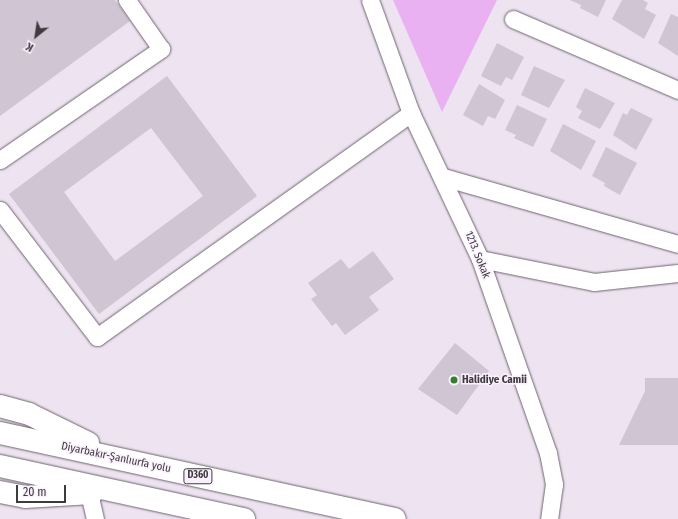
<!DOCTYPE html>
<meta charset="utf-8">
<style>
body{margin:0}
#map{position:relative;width:678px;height:519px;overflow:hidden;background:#eee3f0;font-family:"Fira Sans Condensed",sans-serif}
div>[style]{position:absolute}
.green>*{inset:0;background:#e9b1f2}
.building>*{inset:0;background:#d0c5d2}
.roads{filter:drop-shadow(0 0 1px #6d636e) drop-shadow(0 0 1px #6d636e)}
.minor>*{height:17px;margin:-8.5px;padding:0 8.5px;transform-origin:8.5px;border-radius:8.5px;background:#fff}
.highway>*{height:22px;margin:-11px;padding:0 11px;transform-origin:11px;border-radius:11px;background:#fff}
.dots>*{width:11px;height:11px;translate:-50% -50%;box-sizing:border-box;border:2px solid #fbf0fd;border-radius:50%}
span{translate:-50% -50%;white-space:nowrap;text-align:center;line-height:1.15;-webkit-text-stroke:3px #fbf0fd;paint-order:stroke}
.shield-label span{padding:1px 3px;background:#fbf0fd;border:1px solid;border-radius:3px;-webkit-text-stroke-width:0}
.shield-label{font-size:10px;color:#3e3a3f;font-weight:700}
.street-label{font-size:11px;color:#3e3a3f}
.poi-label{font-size:11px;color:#3e3a3f;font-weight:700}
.left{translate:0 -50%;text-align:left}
.north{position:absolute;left:16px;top:16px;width:40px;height:40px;-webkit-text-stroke:3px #fbf0fd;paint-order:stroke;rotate:210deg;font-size:11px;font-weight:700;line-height:16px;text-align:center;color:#3e3a3f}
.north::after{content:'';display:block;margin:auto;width:14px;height:18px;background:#3e3a3f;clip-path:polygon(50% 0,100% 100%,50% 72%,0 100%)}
.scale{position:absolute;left:16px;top:485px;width:50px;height:18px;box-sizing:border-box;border:2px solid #3e3a3f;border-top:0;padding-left:5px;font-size:12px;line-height:14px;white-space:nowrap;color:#3e3a3f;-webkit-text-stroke:3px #fbf0fd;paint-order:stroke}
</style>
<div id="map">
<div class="green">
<div style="clip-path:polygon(393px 0,497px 0,442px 112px)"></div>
</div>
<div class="building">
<div style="clip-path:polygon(0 0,115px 0,130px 21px,0 116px)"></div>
<div style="clip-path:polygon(570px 0,606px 0,598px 17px,580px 8px,581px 5px)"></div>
<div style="clip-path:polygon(622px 0,643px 0,648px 3px,645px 9px,656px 15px,644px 39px,612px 19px)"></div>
<div style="clip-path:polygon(671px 14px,678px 17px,678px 56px,658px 43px)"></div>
<div style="clip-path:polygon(497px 43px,524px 57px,512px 80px,506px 77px,501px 86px,481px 76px)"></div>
<div style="clip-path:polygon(534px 66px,565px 80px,549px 108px,521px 95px)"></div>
<div style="clip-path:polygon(evenodd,167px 76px,257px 196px,99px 314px,9px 194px,167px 76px,151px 128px,203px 196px,115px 261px,64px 192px,151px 128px)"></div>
<div style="clip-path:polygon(479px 84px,505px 100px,495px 119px,488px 116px,483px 126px,463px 115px)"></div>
<div style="clip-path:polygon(585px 88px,615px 103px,600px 129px,578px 118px,582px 111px,576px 107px)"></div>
<div style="clip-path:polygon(517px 105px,547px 119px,533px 147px,514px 138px,516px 135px,505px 130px)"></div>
<div style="clip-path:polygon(631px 108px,653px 119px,636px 150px,613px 135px,623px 113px,627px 115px)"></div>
<div style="clip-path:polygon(563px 124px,596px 141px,581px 170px,550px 151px)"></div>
<div style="clip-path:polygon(606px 147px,637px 163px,620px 195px,604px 186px,605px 183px,592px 176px)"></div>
<div style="clip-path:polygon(373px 251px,394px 279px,369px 297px,379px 310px,345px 335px,336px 323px,332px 326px,311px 299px,317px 295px,308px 283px,341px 259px,349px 269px)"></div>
<div style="clip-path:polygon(455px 343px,489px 371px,457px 415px,418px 389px)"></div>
<div style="clip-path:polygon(645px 378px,678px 378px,678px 445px,619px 445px,645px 391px)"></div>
</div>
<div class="roads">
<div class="minor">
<div style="left:370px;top:0;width:120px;rotate:70.1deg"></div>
<div style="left:411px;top:113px;width:161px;rotate:64.7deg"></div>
<div style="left:480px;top:259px;width:206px;rotate:70.7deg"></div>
<div style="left:548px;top:453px;width:32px;rotate:79deg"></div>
<div style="left:554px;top:484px;width:35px;rotate:98deg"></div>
<div style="left:513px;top:19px;width:180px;rotate:23.3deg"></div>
<div style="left:0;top:160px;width:196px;rotate:-34.6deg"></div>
<div style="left:161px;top:49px;width:60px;rotate:-124.8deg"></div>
<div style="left:443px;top:177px;width:244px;rotate:15.9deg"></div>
<div style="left:0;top:210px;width:160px;rotate:52.6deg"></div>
<div style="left:97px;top:337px;width:386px;rotate:-35.5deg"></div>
<div style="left:480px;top:259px;width:116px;rotate:11.4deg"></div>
<div style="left:594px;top:282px;width:84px;rotate:-6.1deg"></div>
<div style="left:89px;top:493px;width:27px;rotate:77deg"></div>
</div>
<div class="highway">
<div style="left:0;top:406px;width:30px;rotate:15deg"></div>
<div style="left:29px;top:414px;width:66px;rotate:26.2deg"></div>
<div style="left:0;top:433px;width:404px;rotate:12.3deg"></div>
<div style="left:0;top:466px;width:250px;rotate:12.3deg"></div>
<div style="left:0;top:492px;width:25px;rotate:11deg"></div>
<div style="left:25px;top:497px;width:67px;rotate:-3.4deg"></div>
</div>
</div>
<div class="dots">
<div style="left:454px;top:380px;background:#34812a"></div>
</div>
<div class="shield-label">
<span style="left:198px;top:476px">D360</span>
</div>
<div class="street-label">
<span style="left:477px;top:255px;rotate:68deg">1213. Sokak</span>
<span style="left:116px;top:458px;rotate:12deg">Diyarbakır-Şanlıurfa yolu</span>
</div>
<div class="poi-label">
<span class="left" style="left:462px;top:380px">Halidiye Camii</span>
</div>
<div class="north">K</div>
<div class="scale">20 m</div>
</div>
